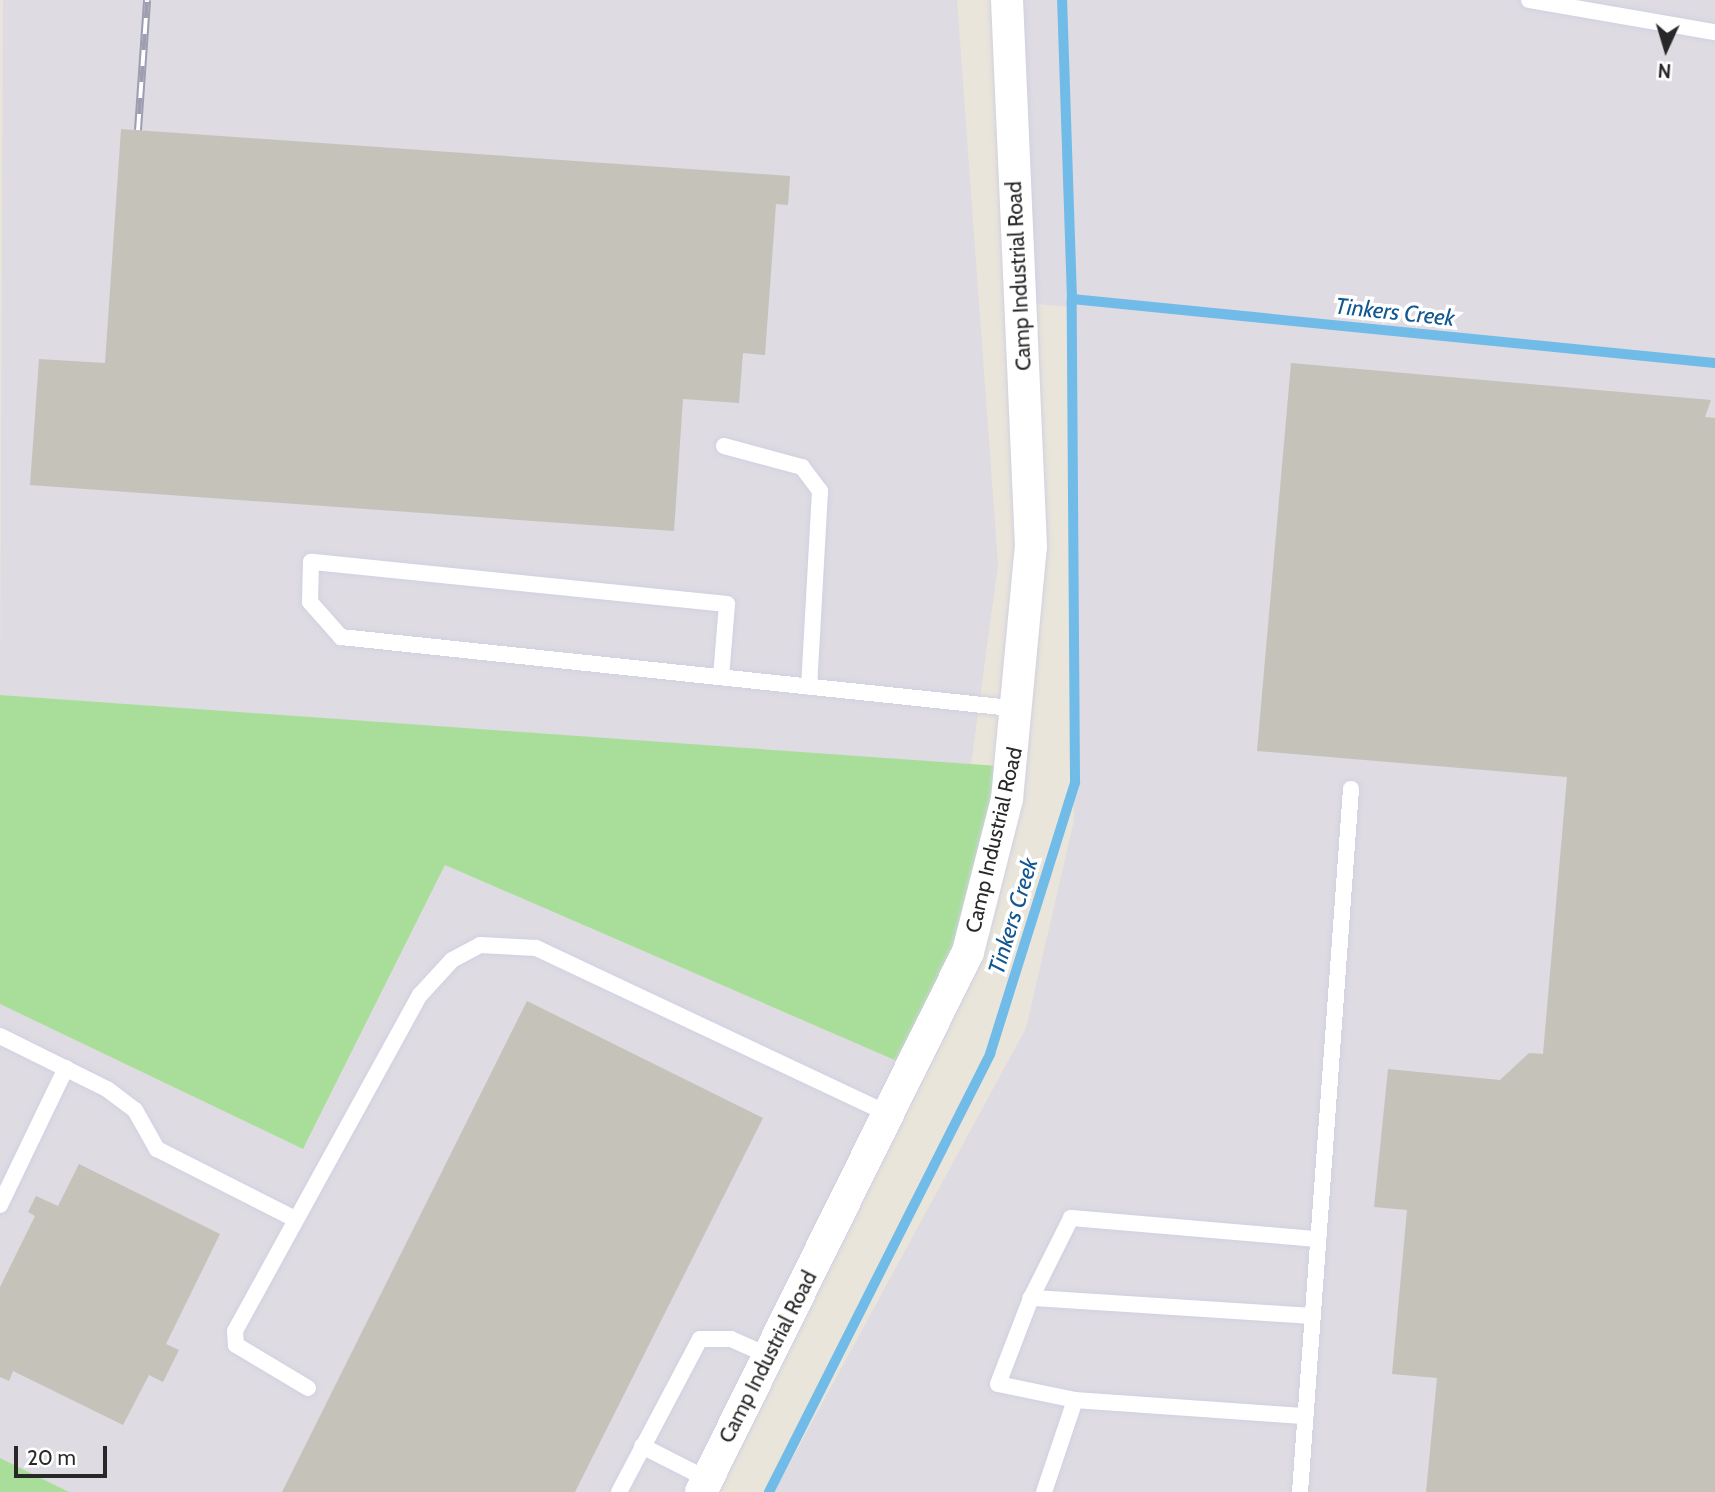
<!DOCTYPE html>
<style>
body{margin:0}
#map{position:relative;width:1715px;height:1492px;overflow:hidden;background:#eae5da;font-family:Cabin,sans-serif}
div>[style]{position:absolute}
.industrial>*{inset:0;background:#dedbe2}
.green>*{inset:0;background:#a8de99}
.stream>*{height:10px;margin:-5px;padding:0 5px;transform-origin:5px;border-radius:5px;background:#71bbe8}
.building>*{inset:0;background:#c5c2ba}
.roads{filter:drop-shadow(0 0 2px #d0d1e1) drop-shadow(0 0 2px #d0d1e1)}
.lane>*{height:16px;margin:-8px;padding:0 8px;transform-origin:8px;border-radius:8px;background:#fff}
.street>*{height:32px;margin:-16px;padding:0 16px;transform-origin:16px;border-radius:16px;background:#fff}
.rail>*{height:8px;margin-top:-4px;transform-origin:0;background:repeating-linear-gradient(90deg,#fff 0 16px,#9d9eb2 0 32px);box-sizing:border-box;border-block:2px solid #9d9eb2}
span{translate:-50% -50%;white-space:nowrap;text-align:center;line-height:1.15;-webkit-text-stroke:7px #fff;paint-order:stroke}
.street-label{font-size:21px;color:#282828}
.water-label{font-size:23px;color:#135791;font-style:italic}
.north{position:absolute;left:1631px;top:14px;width:70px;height:70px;-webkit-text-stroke:5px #fff;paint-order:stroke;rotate:184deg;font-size:19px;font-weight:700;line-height:28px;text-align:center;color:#282828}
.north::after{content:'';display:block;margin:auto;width:24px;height:32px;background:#282828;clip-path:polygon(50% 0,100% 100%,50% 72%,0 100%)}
.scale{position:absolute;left:14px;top:1446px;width:93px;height:32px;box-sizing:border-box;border:4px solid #282828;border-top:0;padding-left:9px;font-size:21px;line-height:24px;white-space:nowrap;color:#282828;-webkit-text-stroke:5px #fff;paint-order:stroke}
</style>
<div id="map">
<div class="industrial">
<div style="clip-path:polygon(3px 0,957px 0,998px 565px,971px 765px,0 695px)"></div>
<div style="clip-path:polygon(1007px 0,1715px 0,1715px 1492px,774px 1492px,1026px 1028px,1074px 820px,1068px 307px,1020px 302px)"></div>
<div style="clip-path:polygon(445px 865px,913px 1068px,701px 1492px,69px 1492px,0 1458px,0 1004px,303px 1149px)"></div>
</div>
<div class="green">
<div style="clip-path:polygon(0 695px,1013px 767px,913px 1068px,445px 865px,303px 1149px,0 1004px)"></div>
<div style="clip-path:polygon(0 1458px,69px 1492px,0 1492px)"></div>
</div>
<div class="stream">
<div style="left:1072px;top:299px;width:646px;rotate:5.68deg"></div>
<div style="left:769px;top:1492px;width:491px;rotate:-63.2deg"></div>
<div style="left:990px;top:1054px;width:285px;rotate:-72.6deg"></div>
<div style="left:1075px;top:782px;width:483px;rotate:-90.4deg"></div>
<div style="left:1072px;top:299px;width:299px;rotate:-91.9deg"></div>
</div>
<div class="building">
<div style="clip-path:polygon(121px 129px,790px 176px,788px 205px,776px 204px,765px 355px,743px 353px,739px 403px,683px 399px,674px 531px,30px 485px,39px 359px,105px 363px)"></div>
<div style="clip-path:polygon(1291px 363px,1711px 400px,1705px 417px,1715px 418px,1715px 1492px,1426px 1492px,1437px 1378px,1392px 1374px,1407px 1210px,1374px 1207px,1388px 1069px,1500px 1080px,1529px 1053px,1543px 1054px,1567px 777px,1257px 751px)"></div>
<div style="clip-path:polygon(527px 1001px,763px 1118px,575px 1492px,282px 1492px)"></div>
<div style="clip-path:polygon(79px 1164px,220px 1234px,166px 1344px,179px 1350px,163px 1382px,149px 1375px,123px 1425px,13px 1371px,9px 1381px,0 1377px,0 1287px,35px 1216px,28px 1212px,36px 1196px,58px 1206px)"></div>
</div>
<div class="roads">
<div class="lane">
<div style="left:1529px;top:0;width:189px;rotate:9.8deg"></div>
<div style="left:724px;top:446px;width:81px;rotate:15.1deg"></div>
<div style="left:802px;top:467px;width:30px;rotate:53deg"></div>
<div style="left:820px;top:491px;width:196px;rotate:93.2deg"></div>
<div style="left:721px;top:677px;width:73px;rotate:-85.3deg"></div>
<div style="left:727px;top:604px;width:418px;rotate:-174.2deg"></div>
<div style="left:311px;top:562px;width:40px;rotate:91.4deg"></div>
<div style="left:310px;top:602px;width:47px;rotate:48.5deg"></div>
<div style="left:341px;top:637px;width:683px;rotate:6.05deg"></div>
<div style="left:0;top:1036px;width:119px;rotate:26.4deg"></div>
<div style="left:107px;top:1089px;width:35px;rotate:37deg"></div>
<div style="left:135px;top:1110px;width:45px;rotate:60.6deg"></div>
<div style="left:157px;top:1149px;width:155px;rotate:26.9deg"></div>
<div style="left:0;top:1205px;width:152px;rotate:-64.3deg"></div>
<div style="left:1031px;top:1298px;width:92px;rotate:111deg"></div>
<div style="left:998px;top:1384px;width:79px;rotate:11.7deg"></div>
<div style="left:1075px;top:1400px;width:97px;rotate:108.6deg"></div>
<div style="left:1312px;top:1316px;width:282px;rotate:-176.3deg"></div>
<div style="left:1031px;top:1298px;width:89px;rotate:-63.4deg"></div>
<div style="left:1071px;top:1218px;width:248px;rotate:4.9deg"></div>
<div style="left:308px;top:1388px;width:84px;rotate:-149.2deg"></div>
<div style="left:236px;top:1345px;width:14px;rotate:-94deg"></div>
<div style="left:235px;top:1331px;width:384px;rotate:-61.2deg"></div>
<div style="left:420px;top:995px;width:47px;rotate:-47.6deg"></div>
<div style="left:452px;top:960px;width:32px;rotate:-28deg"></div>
<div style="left:480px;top:945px;width:56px;rotate:3.1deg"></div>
<div style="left:536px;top:948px;width:390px;rotate:25.2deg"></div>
<div style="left:1075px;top:1400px;width:231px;rotate:4deg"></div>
<div style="left:642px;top:1446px;width:73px;rotate:26.9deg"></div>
<div style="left:619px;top:1492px;width:173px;rotate:-62.1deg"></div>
<div style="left:700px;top:1339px;width:31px"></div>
<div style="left:731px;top:1339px;width:42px;rotate:24.1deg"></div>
<div style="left:1300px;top:1492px;width:705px;rotate:-85.85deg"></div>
</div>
<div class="street">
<div style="left:701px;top:1492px;width:602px;rotate:-63.69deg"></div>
<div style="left:968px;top:952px;width:158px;rotate:-75.7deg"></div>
<div style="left:1007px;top:799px;width:253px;rotate:-84.6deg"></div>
<div style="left:1031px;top:547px;width:548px;rotate:-92.51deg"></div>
</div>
</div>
<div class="rail">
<div style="left:138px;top:130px;width:130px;rotate:-86deg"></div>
</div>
<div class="street-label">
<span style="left:1019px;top:276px;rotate:-93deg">Camp Industrial Road</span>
<span style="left:994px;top:840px;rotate:-77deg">Camp Industrial Road</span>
<span style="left:768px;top:1357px;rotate:-63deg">Camp Industrial Road</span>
</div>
<div class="water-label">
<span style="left:1395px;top:312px;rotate:6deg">Tinkers Creek</span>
<span style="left:1013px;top:916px;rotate:-73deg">Tinkers Creek</span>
</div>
<div class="north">N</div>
<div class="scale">20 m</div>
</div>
